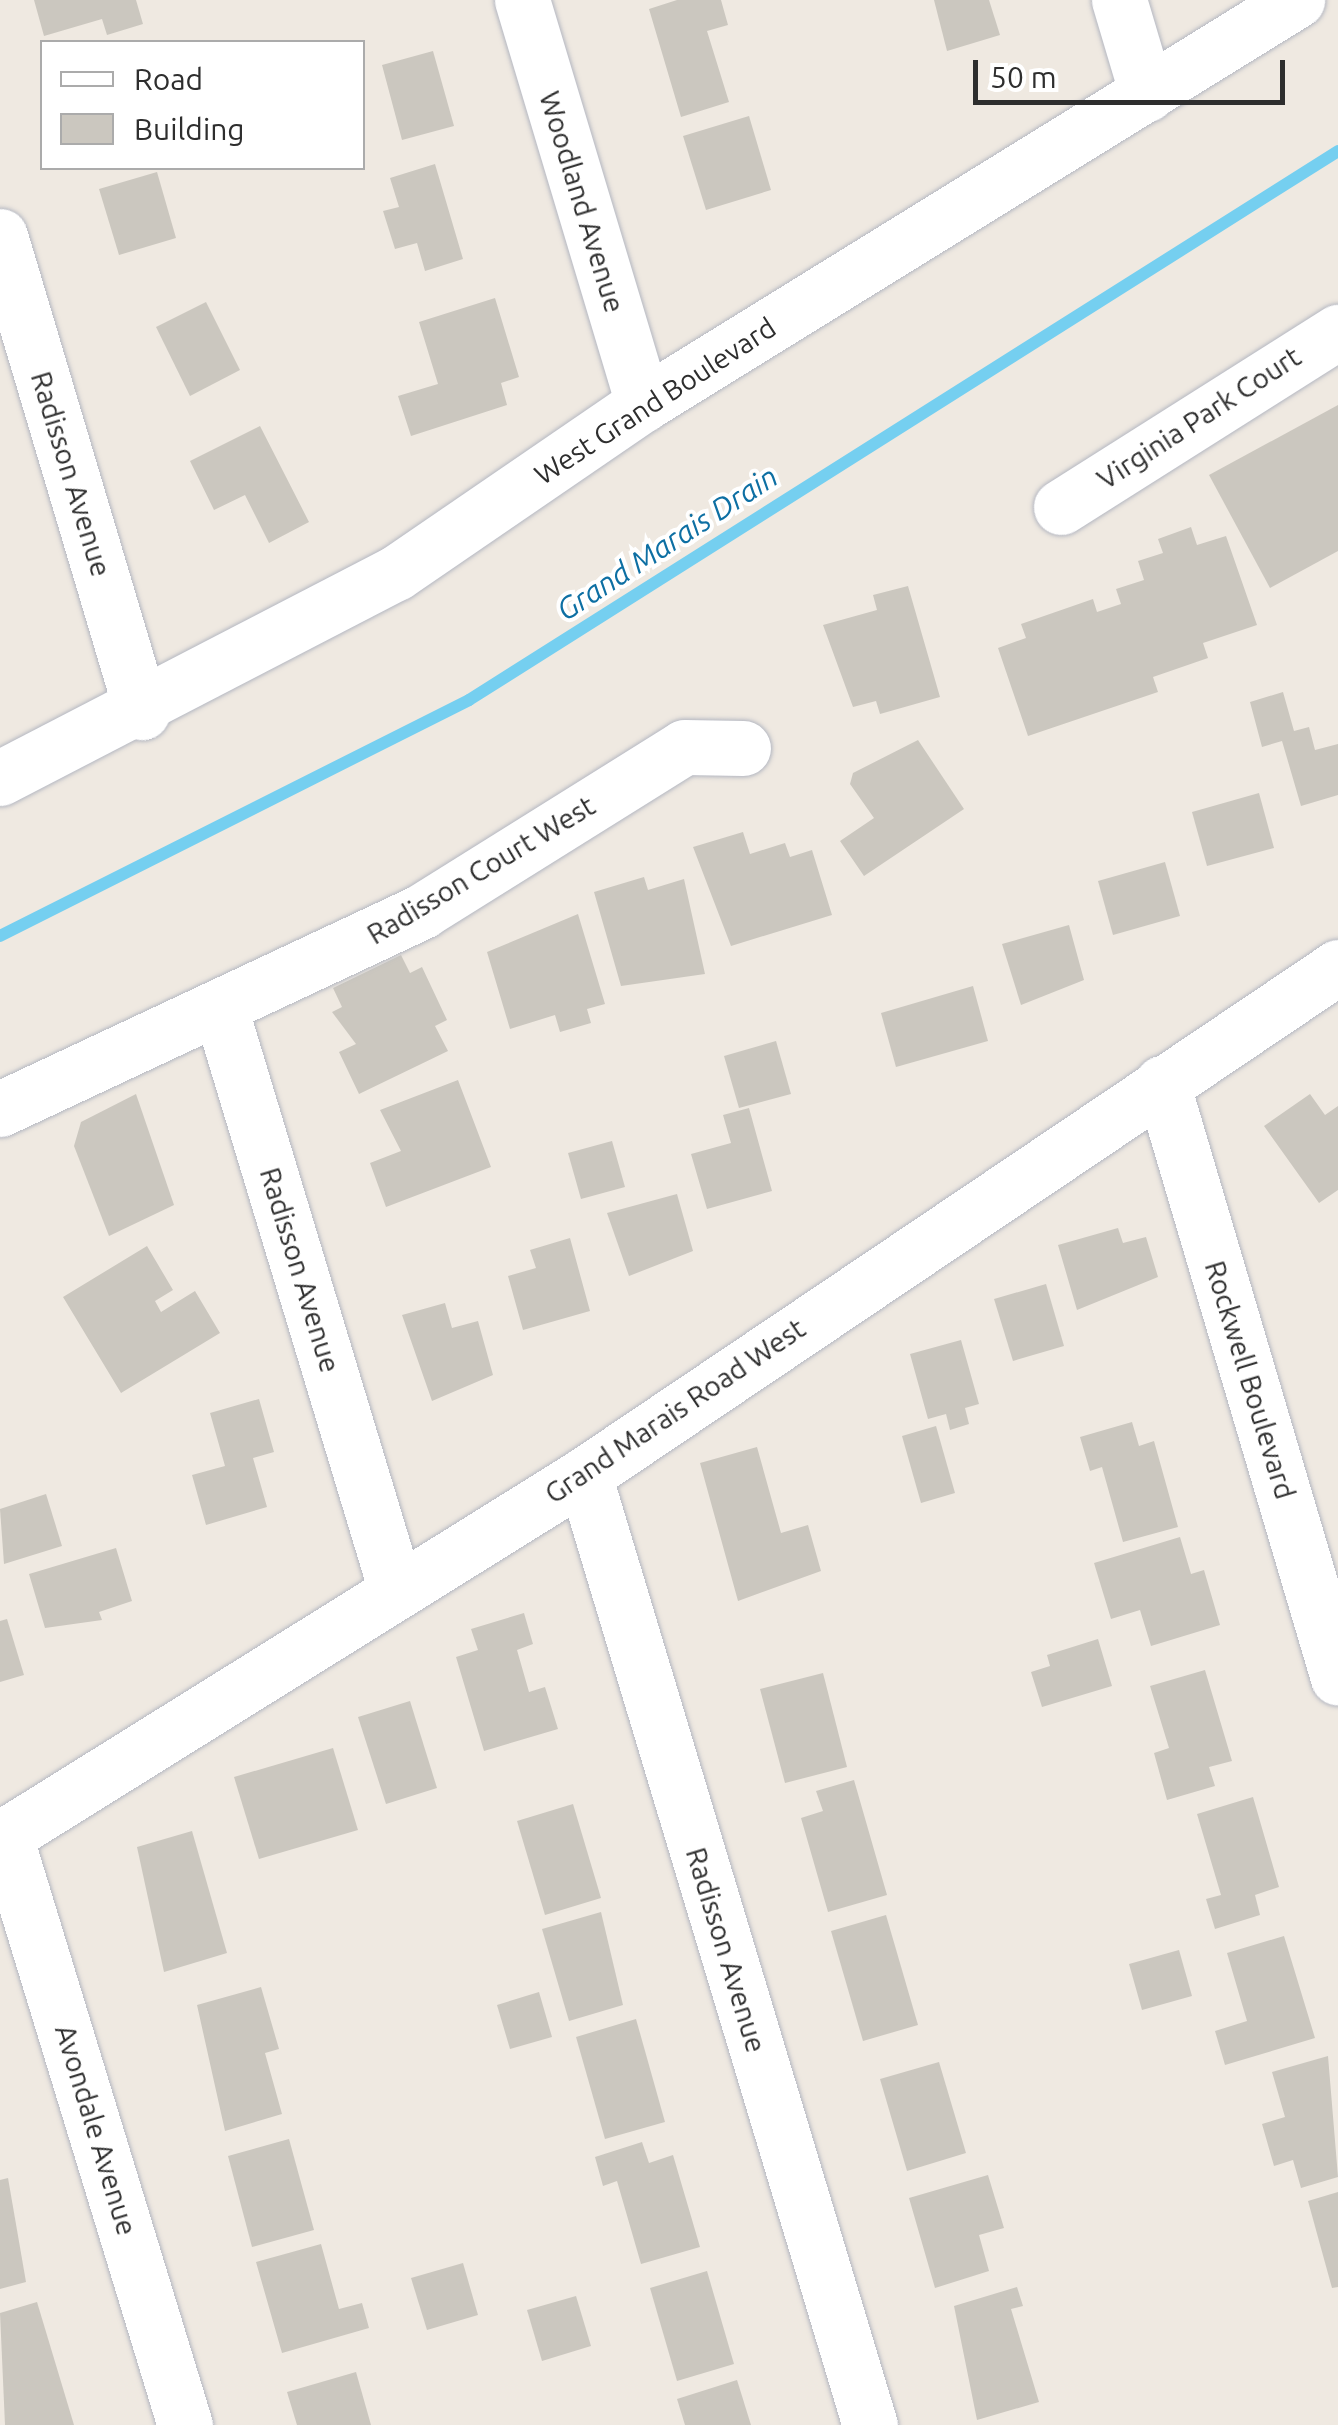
<!DOCTYPE html>
<style>
body{margin:0}
#map{position:relative;width:1338px;height:2425px;overflow:hidden;background:#efe9e1;font-family:Ubuntu,sans-serif}
div>[style]{position:absolute}
.stream>*{height:12px;margin:-6px;padding:0 6px;transform-origin:6px;border-radius:6px;background:#75cff0}
.building>*{inset:0;background:#cbc7bf}
.roads{filter:drop-shadow(0 0 2px #b4b7c1) drop-shadow(0 0 2px #b4b7c1)}
.minor>*{height:55px;margin:-27.5px;padding:0 27.5px;transform-origin:27.5px;border-radius:27.5px;background:#fff}
span{translate:-50% -50%;white-space:nowrap;text-align:center;line-height:1.15;-webkit-text-stroke:8px #fff;paint-order:stroke}
.street-label{font-size:28px;color:#2e2e2e}
.water-label{font-size:30px;color:#0d6fa3;font-style:italic}
.legend{position:absolute;left:40px;top:40px;width:325px;height:130px;box-sizing:border-box;background:#fff;border:2px solid #ababab;margin:0;padding:12px 18px;list-style:none;font-size:30px;color:#2e2e2e}
.legend li{display:flex;align-items:center;gap:20px;height:50px}
.legend b{width:50px;border:2px solid #ababab}
.scale{position:absolute;left:973px;top:60px;width:312px;height:45px;box-sizing:border-box;border:5px solid #2e2e2e;border-top:0;padding-left:12px;font-size:30px;line-height:35px;white-space:nowrap;color:#2e2e2e;-webkit-text-stroke:8px #fff;paint-order:stroke}
</style>
<div id="map">
<div class="stream">
<div style="left:0;top:936px;width:525px;rotate:-26.71deg"></div>
<div style="left:469px;top:700px;width:1028px;rotate:-32.28deg"></div>
</div>
<div class="building">
<div style="clip-path:polygon(34px 0,136px 0,143px 24px,107px 35px,102px 19px,44px 36px)"></div>
<div style="clip-path:polygon(677px 0,721px 0,728px 25px,707px 31px,729px 102px,681px 117px,649px 9px)"></div>
<div style="clip-path:polygon(934px 0,989px 0,1000px 35px,947px 51px)"></div>
<div style="clip-path:polygon(433px 51px,454px 126px,402px 140px,382px 65px)"></div>
<div style="clip-path:polygon(749px 116px,771px 190px,706px 210px,683px 136px)"></div>
<div style="clip-path:polygon(435px 164px,463px 259px,425px 271px,417px 243px,395px 249px,383px 211px,399px 207px,390px 178px)"></div>
<div style="clip-path:polygon(157px 172px,176px 238px,119px 255px,99px 189px)"></div>
<div style="clip-path:polygon(495px 298px,519px 377px,501px 383px,507px 405px,411px 436px,398px 396px,438px 384px,419px 322px)"></div>
<div style="clip-path:polygon(206px 302px,240px 370px,190px 396px,156px 327px)"></div>
<div style="clip-path:polygon(1338px 405px,1338px 551px,1270px 588px,1209px 475px)"></div>
<div style="clip-path:polygon(260px 426px,309px 522px,269px 543px,245px 495px,214px 510px,190px 461px)"></div>
<div style="clip-path:polygon(1191px 527px,1197px 545px,1226px 536px,1257px 625px,1203px 643px,1208px 658px,1153px 677px,1158px 692px,1028px 736px,998px 648px,1026px 638px,1021px 624px,1093px 599px,1097px 612px,1121px 604px,1116px 589px,1144px 580px,1138px 561px,1163px 553px,1158px 539px)"></div>
<div style="clip-path:polygon(908px 586px,940px 697px,880px 714px,876px 701px,853px 707px,823px 625px,877px 610px,873px 595px)"></div>
<div style="clip-path:polygon(1283px 692px,1294px 731px,1309px 727px,1315px 750px,1338px 744px,1338px 795px,1301px 806px,1282px 741px,1262px 747px,1250px 702px)"></div>
<div style="clip-path:polygon(918px 740px,964px 809px,864px 876px,840px 841px,874px 818px,850px 784px,853px 773px)"></div>
<div style="clip-path:polygon(1259px 793px,1274px 848px,1207px 866px,1192px 812px)"></div>
<div style="clip-path:polygon(743px 832px,750px 854px,785px 843px,790px 857px,812px 850px,832px 915px,731px 946px,693px 847px)"></div>
<div style="clip-path:polygon(1165px 862px,1180px 916px,1113px 935px,1098px 881px)"></div>
<div style="clip-path:polygon(644px 877px,648px 890px,684px 879px,705px 974px,621px 986px,594px 892px)"></div>
<div style="clip-path:polygon(578px 914px,605px 1004px,587px 1009px,591px 1023px,560px 1032px,555px 1015px,510px 1029px,487px 952px)"></div>
<div style="clip-path:polygon(1069px 925px,1084px 980px,1021px 1005px,1002px 944px)"></div>
<div style="clip-path:polygon(401px 955px,410px 973px,422px 967px,447px 1020px,435px 1026px,448px 1051px,359px 1094px,339px 1052px,356px 1044px,332px 1012px,342px 1007px,333px 988px)"></div>
<div style="clip-path:polygon(973px 986px,988px 1041px,896px 1067px,881px 1013px)"></div>
<div style="clip-path:polygon(776px 1041px,791px 1094px,739px 1108px,724px 1056px)"></div>
<div style="clip-path:polygon(458px 1080px,491px 1167px,386px 1207px,370px 1163px,401px 1151px,380px 1110px)"></div>
<div style="clip-path:polygon(136px 1094px,174px 1205px,109px 1236px,74px 1146px,81px 1122px)"></div>
<div style="clip-path:polygon(1310px 1094px,1325px 1115px,1338px 1106px,1338px 1190px,1319px 1203px,1264px 1126px)"></div>
<div style="clip-path:polygon(749px 1108px,772px 1191px,707px 1209px,691px 1154px,731px 1143px,723px 1115px)"></div>
<div style="clip-path:polygon(612px 1141px,625px 1187px,581px 1199px,568px 1153px)"></div>
<div style="clip-path:polygon(677px 1194px,693px 1251px,629px 1276px,607px 1213px)"></div>
<div style="clip-path:polygon(1118px 1228px,1123px 1243px,1146px 1237px,1158px 1277px,1077px 1310px,1058px 1245px)"></div>
<div style="clip-path:polygon(570px 1238px,590px 1311px,523px 1330px,508px 1276px,536px 1268px,530px 1250px)"></div>
<div style="clip-path:polygon(147px 1246px,173px 1290px,155px 1301px,161px 1312px,195px 1291px,220px 1333px,121px 1393px,63px 1297px)"></div>
<div style="clip-path:polygon(1046px 1284px,1064px 1346px,1013px 1361px,994px 1299px)"></div>
<div style="clip-path:polygon(445px 1303px,452px 1328px,478px 1321px,493px 1375px,432px 1401px,402px 1315px)"></div>
<div style="clip-path:polygon(961px 1340px,979px 1404px,965px 1408px,969px 1424px,950px 1430px,946px 1414px,928px 1419px,910px 1354px)"></div>
<div style="clip-path:polygon(259px 1399px,274px 1452px,253px 1458px,267px 1507px,206px 1525px,192px 1475px,225px 1466px,210px 1413px)"></div>
<div style="clip-path:polygon(1132px 1422px,1139px 1446px,1154px 1441px,1178px 1527px,1123px 1542px,1102px 1467px,1090px 1471px,1080px 1437px)"></div>
<div style="clip-path:polygon(936px 1426px,955px 1493px,921px 1503px,902px 1436px)"></div>
<div style="clip-path:polygon(757px 1447px,781px 1533px,808px 1525px,821px 1571px,738px 1601px,700px 1463px)"></div>
<div style="clip-path:polygon(46px 1494px,62px 1546px,4px 1564px,0 1509px)"></div>
<div style="clip-path:polygon(1180px 1537px,1191px 1574px,1204px 1570px,1220px 1625px,1151px 1646px,1140px 1610px,1111px 1619px,1094px 1563px)"></div>
<div style="clip-path:polygon(116px 1548px,132px 1601px,99px 1612px,102px 1620px,45px 1628px,29px 1574px)"></div>
<div style="clip-path:polygon(524px 1613px,533px 1644px,517px 1650px,529px 1692px,545px 1687px,558px 1729px,484px 1751px,456px 1657px,478px 1650px,471px 1629px)"></div>
<div style="clip-path:polygon(7px 1619px,24px 1675px,0 1682px,0 1621px)"></div>
<div style="clip-path:polygon(1098px 1639px,1112px 1686px,1042px 1707px,1031px 1672px,1050px 1666px,1047px 1655px)"></div>
<div style="clip-path:polygon(1205px 1670px,1232px 1761px,1209px 1767px,1215px 1786px,1167px 1800px,1154px 1753px,1169px 1748px,1150px 1686px)"></div>
<div style="clip-path:polygon(823px 1673px,847px 1767px,785px 1783px,760px 1689px)"></div>
<div style="clip-path:polygon(410px 1701px,437px 1788px,386px 1804px,358px 1717px)"></div>
<div style="clip-path:polygon(333px 1748px,358px 1830px,259px 1859px,234px 1777px)"></div>
<div style="clip-path:polygon(854px 1780px,887px 1895px,828px 1912px,801px 1818px,823px 1811px,816px 1791px)"></div>
<div style="clip-path:polygon(1253px 1797px,1279px 1887px,1255px 1895px,1260px 1915px,1215px 1929px,1206px 1899px,1221px 1895px,1197px 1814px)"></div>
<div style="clip-path:polygon(573px 1804px,601px 1898px,545px 1915px,517px 1821px)"></div>
<div style="clip-path:polygon(192px 1831px,227px 1953px,164px 1972px,137px 1847px)"></div>
<div style="clip-path:polygon(601px 1912px,623px 2005px,569px 2021px,542px 1929px)"></div>
<div style="clip-path:polygon(886px 1915px,918px 2025px,863px 2041px,831px 1931px)"></div>
<div style="clip-path:polygon(1284px 1936px,1315px 2038px,1225px 2065px,1215px 2031px,1247px 2021px,1227px 1953px)"></div>
<div style="clip-path:polygon(1179px 1950px,1192px 1996px,1142px 2010px,1129px 1964px)"></div>
<div style="clip-path:polygon(261px 1987px,279px 2049px,265px 2053px,282px 2114px,225px 2131px,197px 2005px)"></div>
<div style="clip-path:polygon(539px 1992px,552px 2037px,510px 2049px,497px 2005px)"></div>
<div style="clip-path:polygon(636px 2019px,665px 2122px,605px 2139px,576px 2037px)"></div>
<div style="clip-path:polygon(1328px 2056px,1338px 2177px,1301px 2188px,1293px 2160px,1274px 2166px,1262px 2124px,1285px 2117px,1272px 2072px)"></div>
<div style="clip-path:polygon(939px 2062px,966px 2153px,907px 2171px,880px 2079px)"></div>
<div style="clip-path:polygon(289px 2139px,314px 2230px,252px 2247px,228px 2156px)"></div>
<div style="clip-path:polygon(642px 2142px,649px 2163px,673px 2155px,700px 2247px,641px 2264px,617px 2181px,603px 2186px,595px 2157px)"></div>
<div style="clip-path:polygon(988px 2175px,1004px 2228px,979px 2235px,989px 2271px,935px 2288px,909px 2198px)"></div>
<div style="clip-path:polygon(8px 2178px,26px 2282px,0 2289px,0 2180px)"></div>
<div style="clip-path:polygon(1338px 2192px,1338px 2287px,1332px 2288px,1308px 2201px)"></div>
<div style="clip-path:polygon(321px 2244px,339px 2309px,362px 2303px,369px 2328px,282px 2353px,256px 2262px)"></div>
<div style="clip-path:polygon(463px 2263px,478px 2315px,427px 2330px,411px 2278px)"></div>
<div style="clip-path:polygon(707px 2271px,734px 2364px,677px 2381px,650px 2288px)"></div>
<div style="clip-path:polygon(1017px 2287px,1023px 2306px,1011px 2309px,1039px 2402px,977px 2420px,954px 2306px)"></div>
<div style="clip-path:polygon(576px 2296px,591px 2346px,542px 2361px,527px 2310px)"></div>
<div style="clip-path:polygon(37px 2302px,74px 2425px,5px 2425px,0 2313px)"></div>
<div style="clip-path:polygon(356px 2372px,371px 2425px,297px 2425px,287px 2392px)"></div>
<div style="clip-path:polygon(737px 2380px,751px 2425px,685px 2425px,677px 2399px)"></div>
</div>
<div class="roads">
<div class="minor">
<div style="left:522px;top:0;width:422px;rotate:73.3deg"></div>
<div style="left:1119px;top:0;width:98px;rotate:73.4deg"></div>
<div style="left:0;top:236px;width:497px;rotate:73.4deg"></div>
<div style="left:1061px;top:507px;width:328px;rotate:-32.3deg"></div>
<div style="left:0;top:778px;width:446px;rotate:-27.4deg"></div>
<div style="left:396px;top:573px;width:299px;rotate:-34.4deg"></div>
<div style="left:643px;top:404px;width:769px;rotate:-31.71deg"></div>
<div style="left:221px;top:1011px;width:602px;rotate:73.19deg"></div>
<div style="left:1162px;top:1083px;width:620px;rotate:73.52deg"></div>
<div style="left:0;top:1109px;width:466px;rotate:-25.1deg"></div>
<div style="left:422px;top:911px;width:309px;rotate:-32deg"></div>
<div style="left:684px;top:747px;width:59px;rotate:1deg"></div>
<div style="left:584px;top:1475px;width:992px;rotate:73.25deg"></div>
<div style="left:5px;top:1836px;width:616px;rotate:73.01deg"></div>
<div style="left:0;top:1839px;width:688px;rotate:-31.93deg"></div>
<div style="left:584px;top:1475px;width:909px;rotate:-33.97deg"></div>
</div>
</div>
<div class="street-label">
<span style="left:582px;top:202px;rotate:73deg">Woodland Avenue</span>
<span style="left:655px;top:401px;rotate:-33deg">West Grand Boulevard</span>
<span style="left:1199px;top:418px;rotate:-33deg">Virginia Park Court</span>
<span style="left:71px;top:474px;rotate:73deg">Radisson Avenue</span>
<span style="left:481px;top:870px;rotate:-31deg">Radisson Court West</span>
<span style="left:300px;top:1270px;rotate:73deg">Radisson Avenue</span>
<span style="left:1250px;top:1380px;rotate:73deg">Rockwell Boulevard</span>
<span style="left:675px;top:1411px;rotate:-34deg">Grand Marais Road West</span>
<span style="left:726px;top:1950px;rotate:73deg">Radisson Avenue</span>
<span style="left:96px;top:2130px;rotate:73deg">Avondale Avenue</span>
</div>
<div class="water-label">
<span style="left:667px;top:543px;rotate:-33deg">Grand Marais Drain</span>
</div>
<ul class="legend">
<li><b style="height:12px;background:#fff"></b>Road</li>
<li><b style="height:28px;background:#cbc7bf"></b>Building</li>
</ul>
<div class="scale">50 m</div>
</div>
